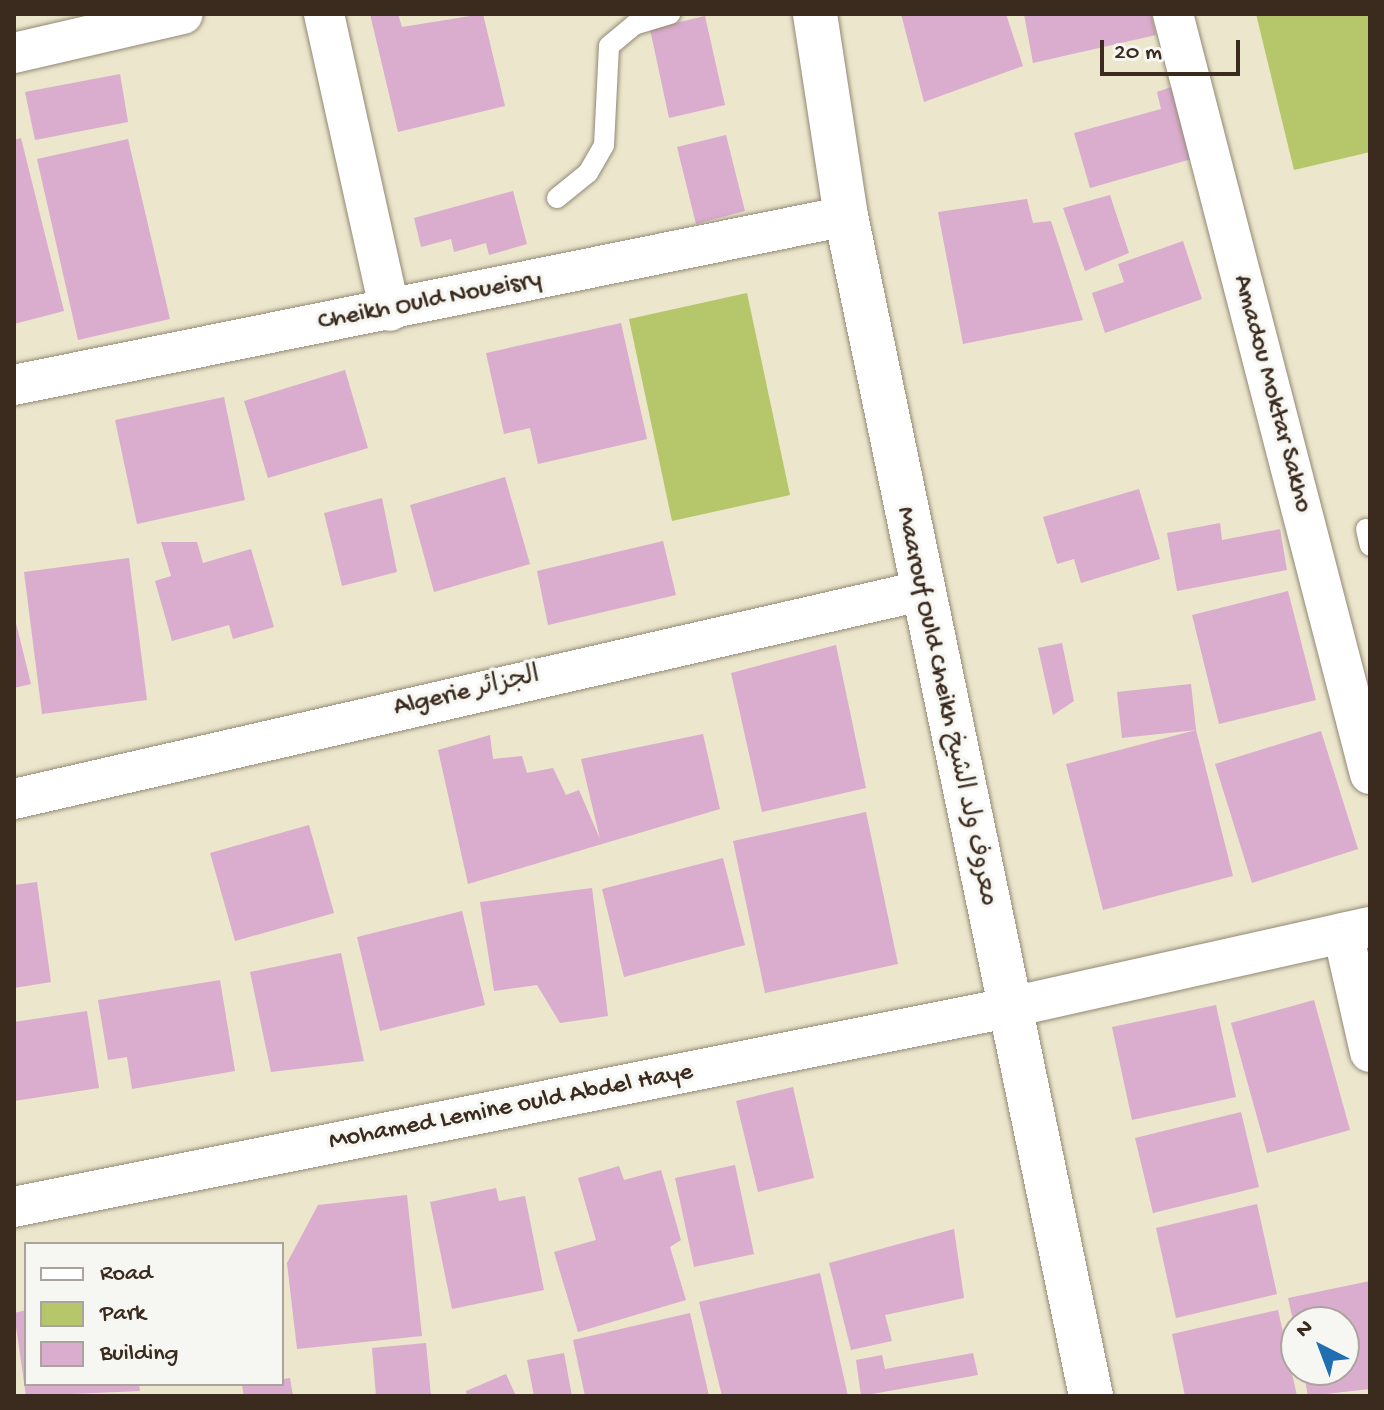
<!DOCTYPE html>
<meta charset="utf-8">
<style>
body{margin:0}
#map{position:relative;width:1384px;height:1410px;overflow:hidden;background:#ebe6cc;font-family:"Gochi Hand","Playpen Sans Arabic",sans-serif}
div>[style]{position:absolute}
.green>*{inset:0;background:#b5c76a}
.building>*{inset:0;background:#daacce}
.roads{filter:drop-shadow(0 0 2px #938875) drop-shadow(0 0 2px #938875)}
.service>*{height:20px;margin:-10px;padding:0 10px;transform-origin:10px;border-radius:10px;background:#fff}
.minor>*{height:40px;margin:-20px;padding:0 20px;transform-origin:20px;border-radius:20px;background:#fff}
.tertiary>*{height:44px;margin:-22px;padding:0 22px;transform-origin:22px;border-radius:22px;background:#fff}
span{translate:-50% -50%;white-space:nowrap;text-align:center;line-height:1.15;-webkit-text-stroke:7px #f6f6f2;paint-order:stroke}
.street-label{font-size:26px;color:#3b2a1e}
.frame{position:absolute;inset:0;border:16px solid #3b2a1e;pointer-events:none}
.legend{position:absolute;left:24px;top:1242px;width:260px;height:144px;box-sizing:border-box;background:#f6f6f2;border:2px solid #aba49d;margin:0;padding:10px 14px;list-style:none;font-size:24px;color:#3b2a1e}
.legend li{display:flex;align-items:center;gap:16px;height:40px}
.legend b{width:40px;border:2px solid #aba49d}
.north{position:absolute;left:1280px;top:1306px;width:80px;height:80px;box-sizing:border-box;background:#f6f6f2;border:2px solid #aba49d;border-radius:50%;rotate:318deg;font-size:22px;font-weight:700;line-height:32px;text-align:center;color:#3b2a1e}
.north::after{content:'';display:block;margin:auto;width:28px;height:36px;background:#1f6fb2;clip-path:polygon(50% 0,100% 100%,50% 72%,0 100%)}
.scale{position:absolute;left:1100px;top:40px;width:140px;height:36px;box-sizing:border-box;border:4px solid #3b2a1e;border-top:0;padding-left:10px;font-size:24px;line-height:28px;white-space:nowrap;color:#3b2a1e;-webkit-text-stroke:6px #f6f6f2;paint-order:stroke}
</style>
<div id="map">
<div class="green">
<div style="clip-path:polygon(1256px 14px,1370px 14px,1370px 152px,1294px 170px)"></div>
<div style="clip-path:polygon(747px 293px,790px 495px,672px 521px,629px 319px)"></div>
</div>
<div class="building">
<div style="clip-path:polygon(370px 14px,398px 14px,402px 27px,483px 14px,505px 106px,398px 132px)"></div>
<div style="clip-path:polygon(901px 14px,1006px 14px,1023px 66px,924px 102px)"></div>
<div style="clip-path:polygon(1024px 14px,1151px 14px,1156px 35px,1033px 63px)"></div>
<div style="clip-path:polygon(705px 16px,725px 105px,669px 118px,650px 29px)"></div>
<div style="clip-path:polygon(120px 74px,128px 122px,35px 140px,25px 92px)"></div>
<div style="clip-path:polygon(1174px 86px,1195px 158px,1090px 188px,1074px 133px,1161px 109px,1157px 92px)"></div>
<div style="clip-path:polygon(726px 135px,745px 211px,696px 224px,677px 147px)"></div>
<div style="clip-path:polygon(21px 138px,64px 311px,14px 324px,14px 140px)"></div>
<div style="clip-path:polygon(128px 139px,170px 319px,78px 340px,37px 159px)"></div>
<div style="clip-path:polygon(513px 191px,527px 244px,489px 255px,486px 243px,454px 252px,451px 239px,421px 247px,414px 218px)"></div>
<div style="clip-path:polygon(1110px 195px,1129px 253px,1085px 271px,1063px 208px)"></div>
<div style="clip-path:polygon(1027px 199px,1033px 223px,1051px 221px,1083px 320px,963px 344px,938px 212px)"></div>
<div style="clip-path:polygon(1183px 241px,1202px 299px,1105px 333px,1092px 293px,1124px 282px,1118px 264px)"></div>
<div style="clip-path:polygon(621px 323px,647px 439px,538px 464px,530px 428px,504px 434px,486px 353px)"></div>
<div style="clip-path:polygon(345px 370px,368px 448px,268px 478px,244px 401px)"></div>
<div style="clip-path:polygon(224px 397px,245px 500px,137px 524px,115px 420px)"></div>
<div style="clip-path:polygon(505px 477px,530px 564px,434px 592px,410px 505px)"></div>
<div style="clip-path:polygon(1139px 489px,1160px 559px,1081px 583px,1074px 559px,1057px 564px,1043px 517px)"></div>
<div style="clip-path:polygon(382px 498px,397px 572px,342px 586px,324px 513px)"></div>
<div style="clip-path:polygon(1220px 523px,1222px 540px,1280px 529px,1287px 570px,1177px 591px,1167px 533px)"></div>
<div style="clip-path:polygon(663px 541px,676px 595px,548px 625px,537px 571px)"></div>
<div style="clip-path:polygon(161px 542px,197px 542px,203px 563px,251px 549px,274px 627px,233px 639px,229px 625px,172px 641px,155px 581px,171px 576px)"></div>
<div style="clip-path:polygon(129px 558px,147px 700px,42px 714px,24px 572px)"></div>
<div style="clip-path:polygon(1288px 591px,1316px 700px,1219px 724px,1192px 615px)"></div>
<div style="clip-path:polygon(14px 615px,31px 684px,14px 688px)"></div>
<div style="clip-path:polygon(1062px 643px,1074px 701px,1053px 715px,1038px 648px)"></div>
<div style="clip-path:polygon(836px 645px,866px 788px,762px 812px,731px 673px)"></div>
<div style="clip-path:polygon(1191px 684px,1196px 730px,1122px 738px,1117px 692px)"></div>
<div style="clip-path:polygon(1196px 730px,1233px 876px,1103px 910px,1066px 764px)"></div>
<div style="clip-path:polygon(1321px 731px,1358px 849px,1252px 883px,1215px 764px)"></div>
<div style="clip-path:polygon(703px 734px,720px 809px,468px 884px,438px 750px,490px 735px,493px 759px,522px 756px,527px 773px,553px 768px,566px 795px,579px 790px,600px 839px,581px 759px)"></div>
<div style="clip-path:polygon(866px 812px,898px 964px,765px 993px,733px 841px)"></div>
<div style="clip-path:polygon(309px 825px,334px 913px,235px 941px,210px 853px)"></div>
<div style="clip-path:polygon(723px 858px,745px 945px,624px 977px,602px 889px)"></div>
<div style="clip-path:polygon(37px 882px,51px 982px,14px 988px,14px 885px)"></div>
<div style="clip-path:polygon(592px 888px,608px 1016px,560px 1023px,537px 985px,494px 991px,480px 902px)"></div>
<div style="clip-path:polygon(462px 911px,485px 1005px,380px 1031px,357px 937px)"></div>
<div style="clip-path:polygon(341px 953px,364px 1061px,271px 1072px,250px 972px)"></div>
<div style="clip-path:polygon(220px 980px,235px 1071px,132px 1089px,127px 1057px,108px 1060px,98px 1000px)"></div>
<div style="clip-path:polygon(1314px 1000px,1350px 1130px,1267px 1153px,1231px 1023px)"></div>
<div style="clip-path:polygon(1216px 1005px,1236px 1097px,1132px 1120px,1112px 1027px)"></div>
<div style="clip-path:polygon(87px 1011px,99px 1088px,14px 1101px,14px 1022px)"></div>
<div style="clip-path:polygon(793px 1087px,814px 1178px,758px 1192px,736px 1101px)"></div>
<div style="clip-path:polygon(1241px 1112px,1259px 1187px,1153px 1213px,1135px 1138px)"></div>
<div style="clip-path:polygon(735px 1165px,754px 1254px,694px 1267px,675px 1178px)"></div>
<div style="clip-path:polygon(619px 1166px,624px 1180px,661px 1170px,681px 1240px,670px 1247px,686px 1300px,578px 1332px,554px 1252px,596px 1240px,578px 1178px)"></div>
<div style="clip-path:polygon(496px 1188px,499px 1201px,525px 1196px,544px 1290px,452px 1309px,430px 1202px)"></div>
<div style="clip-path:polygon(407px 1195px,422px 1336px,297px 1349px,287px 1263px,318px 1205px)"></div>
<div style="clip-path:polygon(1257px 1204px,1277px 1294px,1176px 1318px,1156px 1228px)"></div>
<div style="clip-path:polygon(954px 1229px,964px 1298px,885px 1315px,892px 1341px,851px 1350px,829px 1263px)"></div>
<div style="clip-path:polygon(820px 1273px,848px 1396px,722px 1396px,699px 1302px)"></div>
<div style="clip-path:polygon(1370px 1281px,1370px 1389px,1308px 1396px,1303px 1370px,1344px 1370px,1344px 1322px,1296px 1322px,1295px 1329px,1288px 1298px)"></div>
<div style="clip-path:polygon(26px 1310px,26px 1384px,139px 1384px,140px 1391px,26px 1396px,14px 1313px)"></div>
<div style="clip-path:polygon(1278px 1310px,1297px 1396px,1185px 1396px,1172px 1334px)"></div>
<div style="clip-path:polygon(690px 1313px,709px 1396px,585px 1396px,573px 1340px)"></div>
<div style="clip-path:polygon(426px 1343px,431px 1396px,376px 1396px,372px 1348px)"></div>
<div style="clip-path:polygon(564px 1353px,572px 1396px,534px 1396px,527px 1360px)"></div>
<div style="clip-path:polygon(973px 1353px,978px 1375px,861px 1396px,856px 1360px,882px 1355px,885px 1369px)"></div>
<div style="clip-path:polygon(506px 1374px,516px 1396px,467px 1396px,466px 1391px)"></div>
<div style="clip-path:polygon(290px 1378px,293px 1396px,244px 1396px,242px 1385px)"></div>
</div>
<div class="roads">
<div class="service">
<div style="left:557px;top:198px;width:40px;rotate:-39deg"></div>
<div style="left:588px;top:173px;width:32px;rotate:-60deg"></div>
<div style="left:604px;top:145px;width:99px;rotate:-87.1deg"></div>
<div style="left:609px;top:46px;width:33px;rotate:-40deg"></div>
<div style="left:634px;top:25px;width:38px;rotate:-17deg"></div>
<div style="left:1366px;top:529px;width:17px;rotate:77deg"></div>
</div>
<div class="minor">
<div style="left:324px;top:14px;width:304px;rotate:77.5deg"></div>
<div style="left:1173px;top:14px;width:785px;rotate:75.47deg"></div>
<div style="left:14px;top:53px;width:173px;rotate:-13deg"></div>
<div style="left:14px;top:385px;width:849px;rotate:-11.48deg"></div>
<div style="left:14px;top:799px;width:931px;rotate:-12.92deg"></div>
<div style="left:1343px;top:933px;width:122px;rotate:77.2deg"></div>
<div style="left:14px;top:1207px;width:1013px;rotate:-11.33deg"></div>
<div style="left:1007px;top:1008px;width:372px;rotate:-12.6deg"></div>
</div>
<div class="tertiary">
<div style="left:815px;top:14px;width:204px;rotate:81.3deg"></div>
<div style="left:846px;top:216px;width:1205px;rotate:78.27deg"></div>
</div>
</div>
<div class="street-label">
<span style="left:430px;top:302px;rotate:-11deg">Cheikh Ould Noueisry</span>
<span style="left:1271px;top:394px;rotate:75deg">Amadou Moktar Sakho</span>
<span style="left:467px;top:693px;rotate:-13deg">Algerie الجزائر</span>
<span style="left:945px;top:707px;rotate:78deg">Maarouf Ould Cheikh معروف ولد الشيخ</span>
<span style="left:511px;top:1108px;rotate:-11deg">Mohamed Lemine ould Abdel Haye</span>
</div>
<div class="frame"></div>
<ul class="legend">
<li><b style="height:10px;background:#fff"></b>Road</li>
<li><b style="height:22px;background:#b5c76a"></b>Park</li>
<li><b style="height:22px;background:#daacce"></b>Building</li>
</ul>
<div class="north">N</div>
<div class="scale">20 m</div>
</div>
